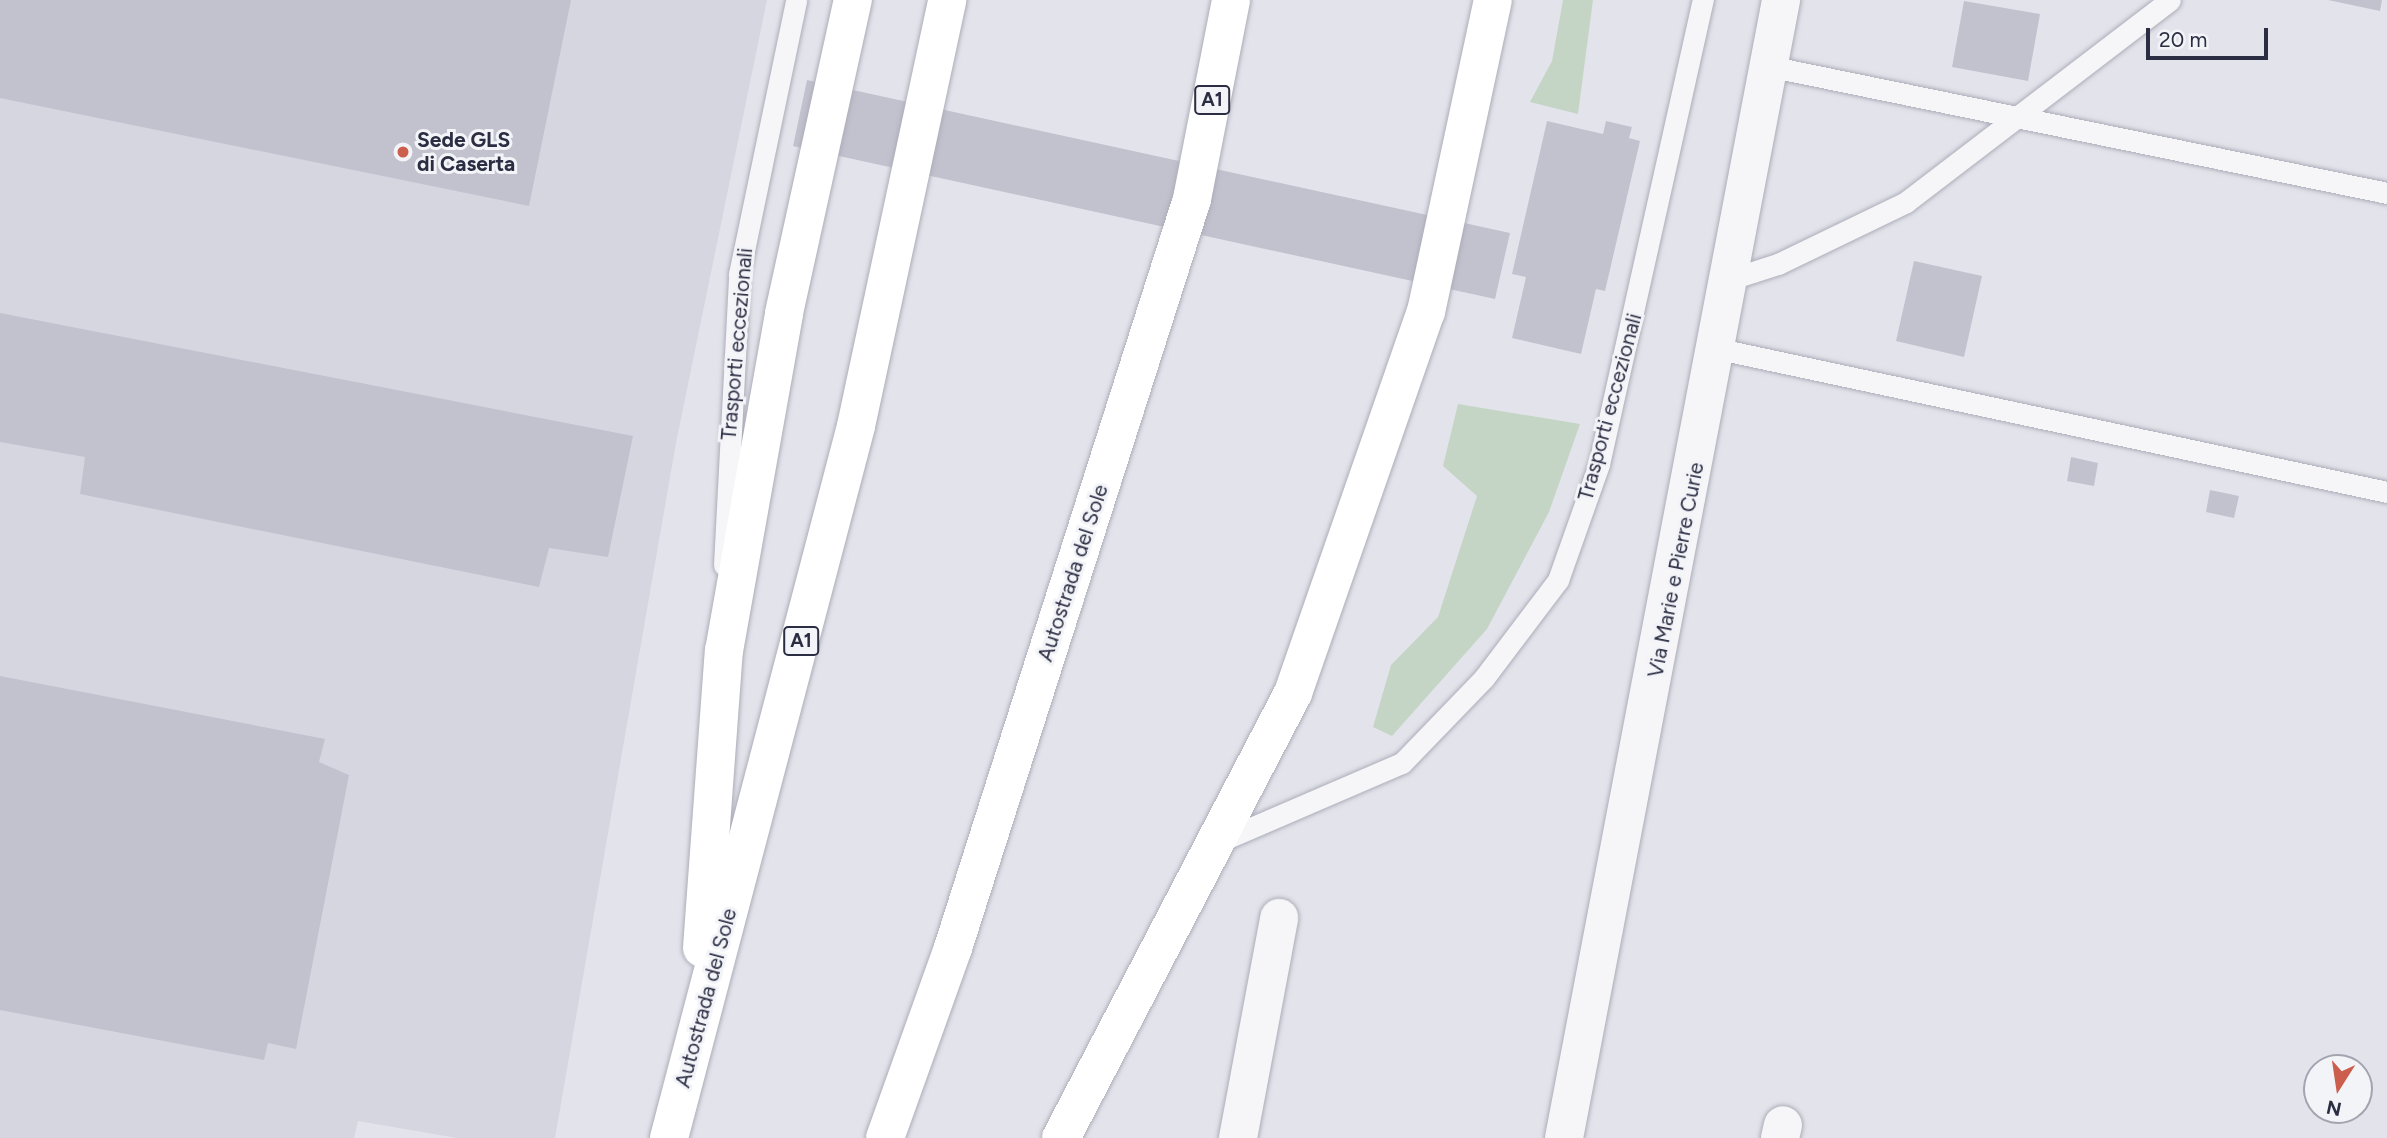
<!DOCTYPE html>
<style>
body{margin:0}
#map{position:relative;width:2387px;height:1138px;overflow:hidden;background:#e3e4eb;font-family:Figtree,sans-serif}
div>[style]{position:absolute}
.built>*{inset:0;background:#d5d6e0}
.green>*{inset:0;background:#c5d5c5}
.building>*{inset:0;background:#c1c2ce}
.roads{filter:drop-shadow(0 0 2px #acadb9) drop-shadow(0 0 2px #acadb9)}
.service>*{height:21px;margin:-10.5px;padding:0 10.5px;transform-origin:10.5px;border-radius:10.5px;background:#f6f6f9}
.minor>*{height:38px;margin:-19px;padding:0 19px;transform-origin:19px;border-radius:19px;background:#f6f6f9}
.motorway>*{height:38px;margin:-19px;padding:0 19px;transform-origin:19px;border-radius:19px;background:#fff}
.dots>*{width:19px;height:19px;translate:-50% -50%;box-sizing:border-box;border:4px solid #f3f4f8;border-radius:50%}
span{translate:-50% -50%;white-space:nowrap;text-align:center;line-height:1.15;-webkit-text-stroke:6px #f3f4f8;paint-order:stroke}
.shield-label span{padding:2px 5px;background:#f3f4f8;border:2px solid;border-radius:5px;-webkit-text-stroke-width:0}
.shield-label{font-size:19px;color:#2b2d43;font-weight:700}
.poi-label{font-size:21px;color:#2b2d43;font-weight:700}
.left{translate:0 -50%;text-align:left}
.street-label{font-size:21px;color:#2b2d43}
.north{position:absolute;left:2303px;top:1054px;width:70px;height:70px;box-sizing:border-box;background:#f3f4f8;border:2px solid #a3a4b0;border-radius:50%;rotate:192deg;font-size:19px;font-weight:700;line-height:28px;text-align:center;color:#2b2d43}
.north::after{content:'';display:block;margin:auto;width:24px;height:32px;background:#cb5e4d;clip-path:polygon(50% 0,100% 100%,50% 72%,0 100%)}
.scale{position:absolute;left:2146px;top:28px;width:122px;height:32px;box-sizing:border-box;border:4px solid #2b2d43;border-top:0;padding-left:9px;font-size:21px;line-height:24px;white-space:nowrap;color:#2b2d43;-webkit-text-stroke:5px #f3f4f8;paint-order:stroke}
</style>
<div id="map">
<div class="built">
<div style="clip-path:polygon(0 0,767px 0,676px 443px,555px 1138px,457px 1138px,358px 1121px,354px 1138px,0 1138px)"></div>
</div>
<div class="green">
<div style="clip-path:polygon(1563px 0,1593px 0,1578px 114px,1530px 102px,1552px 61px)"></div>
<div style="clip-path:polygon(1458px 404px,1580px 424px,1549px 512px,1487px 629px,1392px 736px,1373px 727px,1391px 665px,1438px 617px,1477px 496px,1443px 466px)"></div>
</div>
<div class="building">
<div style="clip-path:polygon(0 0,571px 0,529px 206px,0 98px)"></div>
<div style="clip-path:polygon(2328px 0,2382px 0,2380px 11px)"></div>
<div style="clip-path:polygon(1964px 1px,2040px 14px,2028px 81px,1952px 67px)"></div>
<div style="clip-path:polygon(807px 80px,1510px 233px,1495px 299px,793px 146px)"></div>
<div style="clip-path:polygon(1547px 121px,1603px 134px,1606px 121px,1632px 127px,1629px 138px,1640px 141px,1605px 291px,1596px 289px,1581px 354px,1512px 338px,1526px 277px,1512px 274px)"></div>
<div style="clip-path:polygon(1914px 261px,1982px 276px,1964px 357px,1896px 341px)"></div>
<div style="clip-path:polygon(0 313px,633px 436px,608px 557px,549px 548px,539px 587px,80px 494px,85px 457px,0 442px)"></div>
<div style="clip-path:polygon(2071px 457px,2098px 463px,2094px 486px,2067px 481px)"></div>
<div style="clip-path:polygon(2210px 490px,2239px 496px,2234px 518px,2206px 512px)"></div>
<div style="clip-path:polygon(0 676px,325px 739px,319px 762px,349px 775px,296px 1049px,268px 1043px,264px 1060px,0 1010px)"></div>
</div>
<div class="roads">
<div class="service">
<div style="left:1768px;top:66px;width:632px;rotate:11.59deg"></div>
<div style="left:1731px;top:279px;width:49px;rotate:-17.7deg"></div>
<div style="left:1778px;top:264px;width:142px;rotate:-25.8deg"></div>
<div style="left:1906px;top:202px;width:332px;rotate:-37.4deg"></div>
<div style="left:1719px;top:349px;width:683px;rotate:12.08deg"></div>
<div style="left:724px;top:565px;width:291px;rotate:-87deg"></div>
<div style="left:739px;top:274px;width:280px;rotate:-78.2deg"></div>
<div style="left:1216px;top:843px;width:202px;rotate:-23.3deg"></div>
<div style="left:1402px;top:763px;width:118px;rotate:-46deg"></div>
<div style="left:1484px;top:678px;width:123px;rotate:-52.9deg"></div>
<div style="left:1558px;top:580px;width:123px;rotate:-70.5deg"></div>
<div style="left:1599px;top:464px;width:476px;rotate:-77.4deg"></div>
</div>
<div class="minor">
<div style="left:1238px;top:1138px;width:224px;rotate:-79.4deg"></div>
<div style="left:1564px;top:1138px;width:1159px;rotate:-79.2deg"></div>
<div style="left:1780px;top:1138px;width:13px;rotate:-77deg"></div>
</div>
<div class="motorway">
<div style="left:702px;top:948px;width:298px;rotate:-85.8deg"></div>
<div style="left:724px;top:651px;width:343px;rotate:-79.9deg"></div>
<div style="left:784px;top:313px;width:321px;rotate:-77.6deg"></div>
<div style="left:669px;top:1138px;width:736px;rotate:-75.28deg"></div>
<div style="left:856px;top:426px;width:436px;rotate:-77.9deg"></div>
<div style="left:885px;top:1138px;width:202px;rotate:-70.3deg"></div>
<div style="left:953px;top:948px;width:786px;rotate:-72.3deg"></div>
<div style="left:1192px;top:199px;width:203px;rotate:-78.9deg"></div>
<div style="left:1061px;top:1138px;width:502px;rotate:-62.46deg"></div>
<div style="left:1293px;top:693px;width:404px;rotate:-70.8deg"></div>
<div style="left:1426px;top:312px;width:319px;rotate:-77.9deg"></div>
</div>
</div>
<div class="dots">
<div style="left:403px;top:152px;background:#cb5e4d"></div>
</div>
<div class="shield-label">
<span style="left:1212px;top:100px">A1</span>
<span style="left:801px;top:641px">A1</span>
</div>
<div class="poi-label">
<span class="left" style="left:417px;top:152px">Sede GLS<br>di Caserta</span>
</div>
<div class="street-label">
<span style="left:737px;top:344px;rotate:-85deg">Trasporti eccezionali</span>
<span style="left:1610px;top:407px;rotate:-75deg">Trasporti eccezionali</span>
<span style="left:1676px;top:570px;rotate:-79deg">Via Marie e Pierre Curie</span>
<span style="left:1073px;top:573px;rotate:-72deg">Autostrada del Sole</span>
<span style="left:706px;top:998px;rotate:-75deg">Autostrada del Sole</span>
</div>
<div class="north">N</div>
<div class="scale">20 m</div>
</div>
